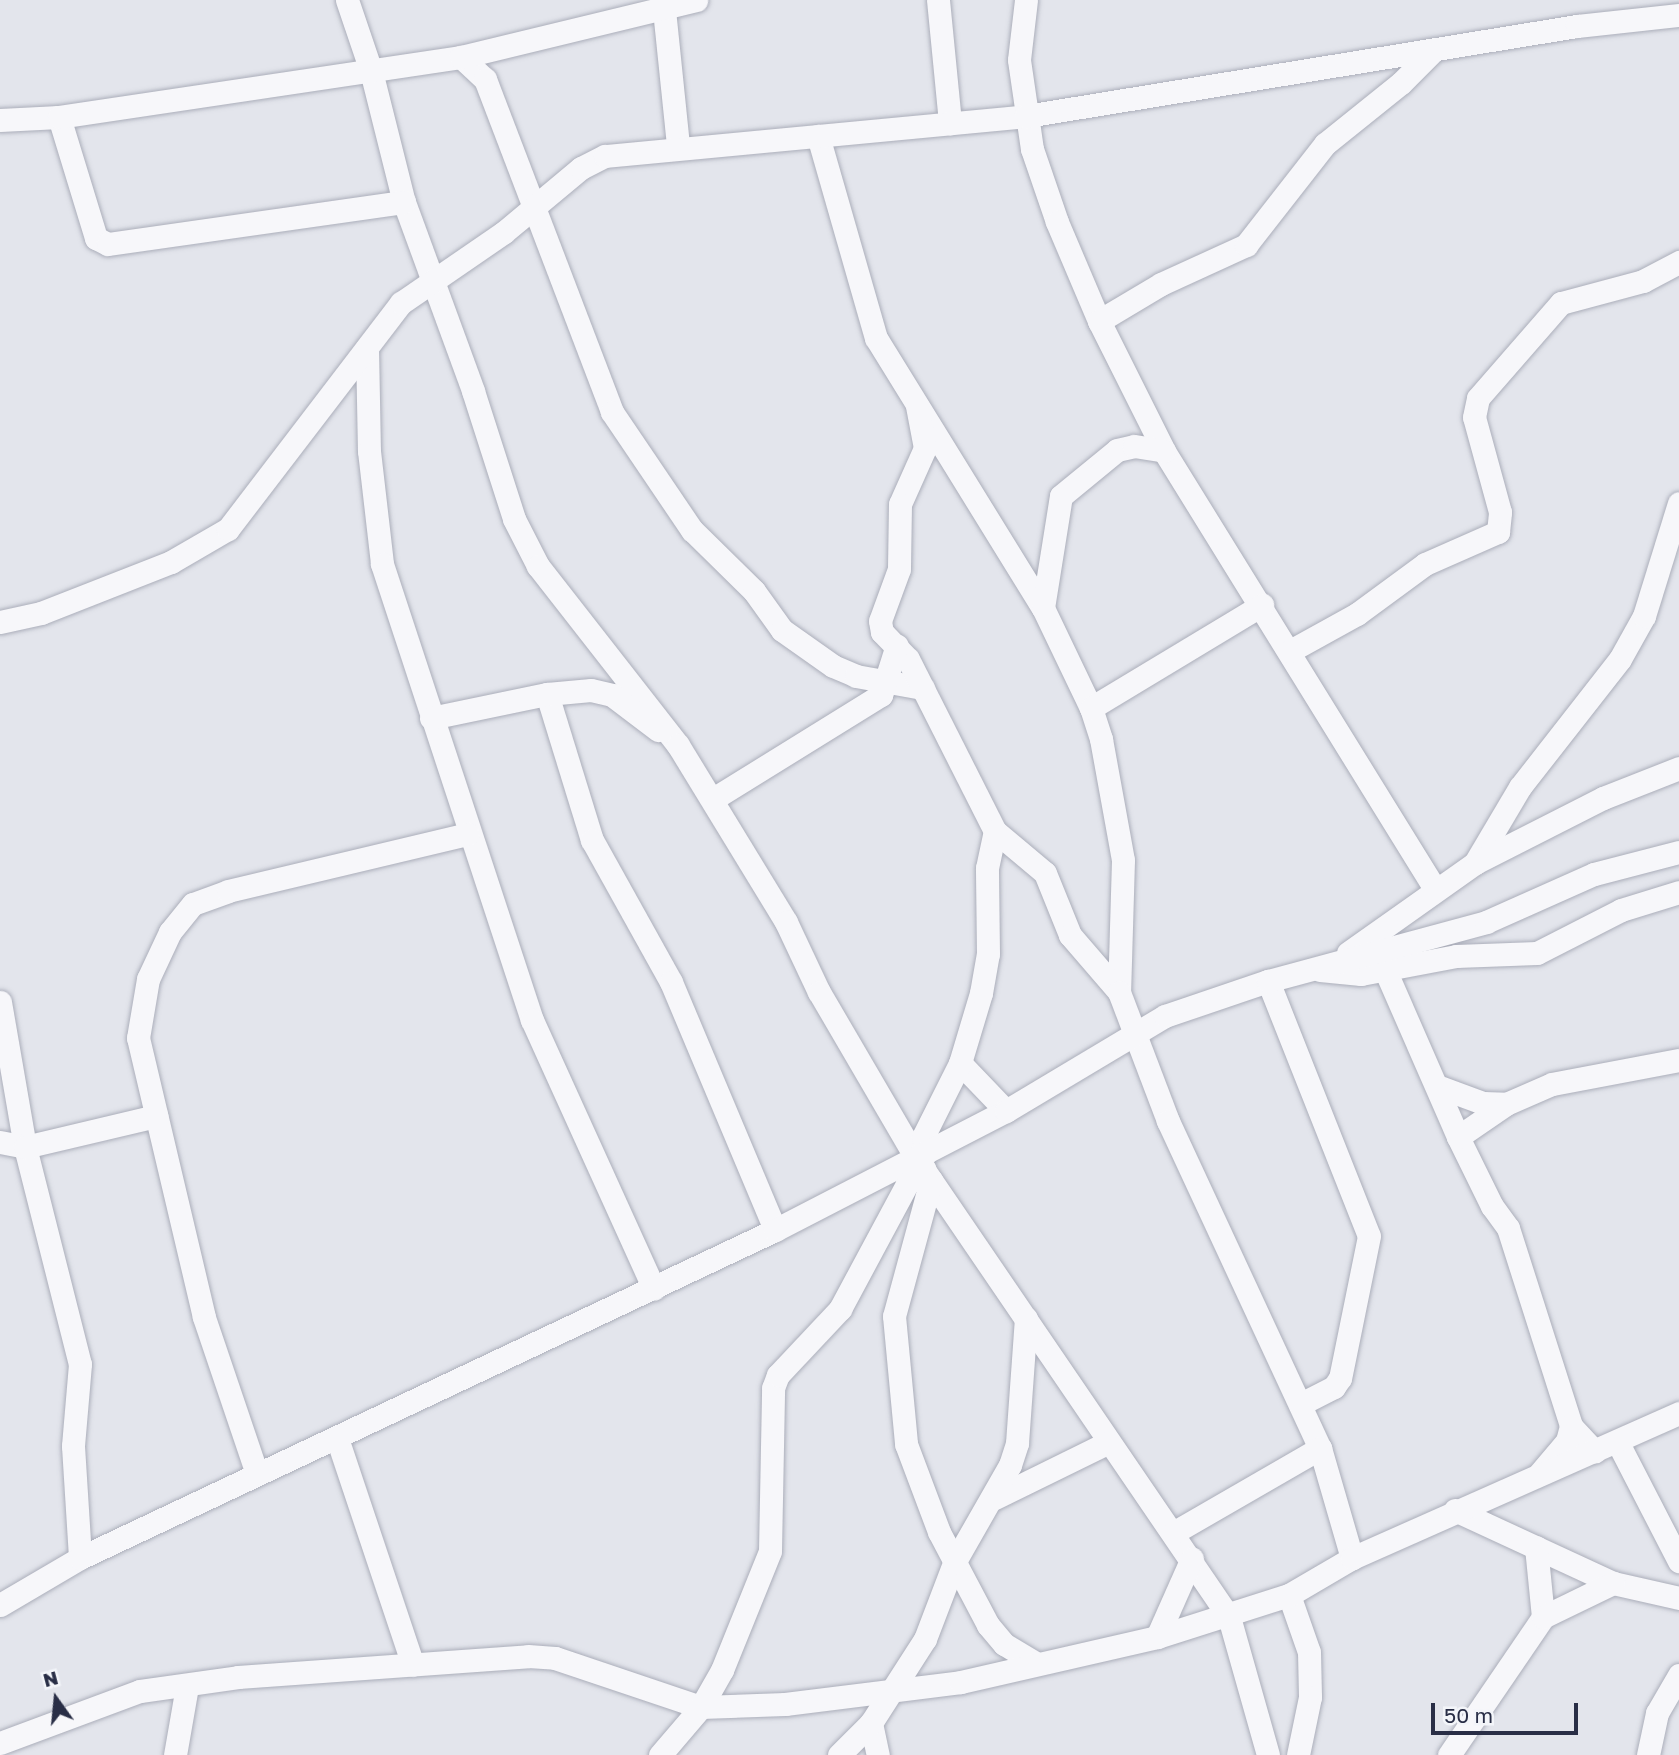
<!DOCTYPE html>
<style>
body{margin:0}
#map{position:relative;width:1679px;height:1755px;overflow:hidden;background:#e3e5ec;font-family:"Golos Text",sans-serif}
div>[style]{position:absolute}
.roads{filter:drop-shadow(0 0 2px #abaeba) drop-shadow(0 0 2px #abaeba)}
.street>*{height:23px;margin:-11.5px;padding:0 11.5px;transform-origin:11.5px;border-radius:11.5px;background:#f7f7fa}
span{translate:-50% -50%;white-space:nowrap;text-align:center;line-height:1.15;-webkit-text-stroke:6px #f3f5f9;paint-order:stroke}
.north{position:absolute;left:21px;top:1664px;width:70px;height:70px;-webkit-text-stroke:5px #f3f5f9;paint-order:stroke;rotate:345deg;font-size:19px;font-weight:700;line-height:28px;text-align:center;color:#292e46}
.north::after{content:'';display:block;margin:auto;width:24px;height:32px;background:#292e46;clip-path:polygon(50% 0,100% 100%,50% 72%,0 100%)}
.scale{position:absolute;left:1431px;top:1703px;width:147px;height:32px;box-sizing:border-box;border:4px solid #292e46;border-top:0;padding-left:9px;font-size:21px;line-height:24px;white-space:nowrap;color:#292e46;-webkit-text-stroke:5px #f3f5f9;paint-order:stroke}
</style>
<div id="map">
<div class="roads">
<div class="street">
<div style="left:347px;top:0;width:75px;rotate:71.3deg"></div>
<div style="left:371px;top:71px;width:135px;rotate:75.9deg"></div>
<div style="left:404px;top:202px;width:201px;rotate:69.9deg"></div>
<div style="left:473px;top:391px;width:134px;rotate:72.2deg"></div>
<div style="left:514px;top:519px;width:53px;rotate:62.9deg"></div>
<div style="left:538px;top:566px;width:227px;rotate:52deg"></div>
<div style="left:678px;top:745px;width:207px;rotate:58.6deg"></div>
<div style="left:786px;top:922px;width:77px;rotate:64.8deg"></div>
<div style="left:819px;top:992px;width:192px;rotate:59.7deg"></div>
<div style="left:916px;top:1158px;width:556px;rotate:55.71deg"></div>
<div style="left:1229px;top:1617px;width:143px;rotate:74.2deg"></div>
<div style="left:663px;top:0;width:147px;rotate:84.1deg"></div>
<div style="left:938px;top:0;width:124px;rotate:84.4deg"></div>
<div style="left:1026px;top:0;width:60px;rotate:96.7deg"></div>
<div style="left:1019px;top:60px;width:90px;rotate:81.7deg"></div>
<div style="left:1032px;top:149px;width:77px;rotate:71.1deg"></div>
<div style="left:1057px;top:222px;width:108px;rotate:67deg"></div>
<div style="left:1099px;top:321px;width:145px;rotate:63.4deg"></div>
<div style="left:1164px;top:451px;width:515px;rotate:58.25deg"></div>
<div style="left:461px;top:57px;width:33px;rotate:43deg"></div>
<div style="left:485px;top:79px;width:356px;rotate:69.1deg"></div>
<div style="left:612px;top:412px;width:143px;rotate:55.9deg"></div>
<div style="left:692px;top:530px;width:87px;rotate:44.5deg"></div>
<div style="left:754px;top:591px;width:48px;rotate:54.3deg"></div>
<div style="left:782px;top:630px;width:62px;rotate:35.2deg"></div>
<div style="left:833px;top:666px;width:25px;rotate:23deg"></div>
<div style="left:856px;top:676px;width:68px;rotate:10.2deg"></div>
<div style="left:59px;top:117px;width:127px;rotate:73deg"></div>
<div style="left:96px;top:238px;width:13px;rotate:27deg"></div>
<div style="left:108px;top:244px;width:299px;rotate:-8.1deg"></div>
<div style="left:0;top:120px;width:59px;rotate:-2.9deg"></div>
<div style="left:59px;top:117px;width:406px;rotate:-8.5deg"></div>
<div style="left:461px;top:57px;width:242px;rotate:-13.6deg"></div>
<div style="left:818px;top:136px;width:210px;rotate:74deg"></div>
<div style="left:876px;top:338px;width:317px;rotate:58.3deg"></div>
<div style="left:1043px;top:608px;width:111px;rotate:64.4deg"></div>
<div style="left:1091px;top:708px;width:33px;rotate:72deg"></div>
<div style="left:1101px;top:739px;width:123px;rotate:79.7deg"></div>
<div style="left:1123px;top:860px;width:132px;rotate:91.7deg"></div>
<div style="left:1099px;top:321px;width:72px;rotate:-30.8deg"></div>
<div style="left:1161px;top:284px;width:94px;rotate:-24.6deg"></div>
<div style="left:1246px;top:245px;width:128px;rotate:-52deg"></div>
<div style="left:1325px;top:144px;width:97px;rotate:-38.8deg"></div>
<div style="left:1401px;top:83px;width:44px;rotate:-45deg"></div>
<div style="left:367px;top:348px;width:103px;rotate:88.9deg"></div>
<div style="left:369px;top:451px;width:114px;rotate:83.4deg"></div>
<div style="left:382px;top:564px;width:480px;rotate:71.8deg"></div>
<div style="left:532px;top:1020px;width:295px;rotate:65.6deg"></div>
<div style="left:917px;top:406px;width:43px;rotate:79.2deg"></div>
<div style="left:925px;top:448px;width:61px;rotate:114.1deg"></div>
<div style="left:900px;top:504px;width:65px;rotate:90.9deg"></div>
<div style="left:899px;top:569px;width:55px;rotate:110.1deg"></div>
<div style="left:880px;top:621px;width:11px;rotate:80deg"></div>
<div style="left:882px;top:632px;width:37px;rotate:46deg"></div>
<div style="left:908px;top:659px;width:193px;rotate:63.2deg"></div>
<div style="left:995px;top:831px;width:65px;rotate:40deg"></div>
<div style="left:1045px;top:873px;width:67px;rotate:68deg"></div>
<div style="left:1070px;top:935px;width:75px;rotate:49.3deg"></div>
<div style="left:1119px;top:992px;width:138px;rotate:69.2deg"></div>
<div style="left:1168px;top:1121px;width:361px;rotate:65.1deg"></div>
<div style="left:1320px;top:1448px;width:115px;rotate:73.8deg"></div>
<div style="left:1043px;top:608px;width:113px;rotate:-80.9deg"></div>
<div style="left:1061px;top:496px;width:72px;rotate:-39.4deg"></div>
<div style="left:1117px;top:450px;width:17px;rotate:-13deg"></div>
<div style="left:1134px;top:446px;width:30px;rotate:9deg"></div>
<div style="left:0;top:622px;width:42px;rotate:-12.4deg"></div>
<div style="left:41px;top:613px;width:140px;rotate:-21.4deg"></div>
<div style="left:171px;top:562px;width:66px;rotate:-30.1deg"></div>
<div style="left:228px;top:529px;width:285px;rotate:-52.6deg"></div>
<div style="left:401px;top:303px;width:124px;rotate:-34.5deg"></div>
<div style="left:503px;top:233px;width:102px;rotate:-39.8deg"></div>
<div style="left:581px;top:168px;width:27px;rotate:-27deg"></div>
<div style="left:605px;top:156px;width:423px;rotate:-5.4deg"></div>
<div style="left:1026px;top:116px;width:558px;rotate:-9.28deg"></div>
<div style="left:1577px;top:26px;width:103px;rotate:-6.2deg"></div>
<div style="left:1290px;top:651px;width:77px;rotate:-28.9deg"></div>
<div style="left:1357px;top:614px;width:84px;rotate:-36.3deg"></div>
<div style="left:1425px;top:564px;width:80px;rotate:-23.7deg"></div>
<div style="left:1498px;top:532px;width:20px;rotate:-84deg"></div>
<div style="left:1500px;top:512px;width:98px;rotate:-105.3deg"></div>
<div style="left:1474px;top:417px;width:19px;rotate:-78deg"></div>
<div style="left:1478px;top:398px;width:126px;rotate:-48.9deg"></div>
<div style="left:1561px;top:303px;width:85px;rotate:-15deg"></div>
<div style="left:1643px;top:281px;width:41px;rotate:-27.8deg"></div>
<div style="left:547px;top:694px;width:153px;rotate:72.9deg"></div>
<div style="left:592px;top:840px;width:162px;rotate:60.9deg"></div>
<div style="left:671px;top:982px;width:269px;rotate:67.2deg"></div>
<div style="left:1091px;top:708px;width:200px;rotate:-31.1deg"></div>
<div style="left:431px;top:718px;width:118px;rotate:-11.7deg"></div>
<div style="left:547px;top:694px;width:44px;rotate:-5.2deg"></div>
<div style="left:591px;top:690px;width:22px;rotate:13deg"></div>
<div style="left:612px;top:695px;width:58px;rotate:37.3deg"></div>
<div style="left:713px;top:799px;width:198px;rotate:-31.8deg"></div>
<div style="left:881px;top:695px;width:52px;rotate:-72.3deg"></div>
<div style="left:1475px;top:863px;width:88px;rotate:-59.4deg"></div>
<div style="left:1520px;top:787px;width:162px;rotate:-52deg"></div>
<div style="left:1620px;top:659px;width:49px;rotate:-60.8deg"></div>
<div style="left:1644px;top:616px;width:118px;rotate:-72.8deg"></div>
<div style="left:1348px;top:953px;width:156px;rotate:-35.3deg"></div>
<div style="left:1475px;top:863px;width:144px;rotate:-26.9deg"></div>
<div style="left:1603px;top:798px;width:82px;rotate:-21.5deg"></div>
<div style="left:1320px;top:970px;width:41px;rotate:5.6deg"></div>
<div style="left:1361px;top:974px;width:97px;rotate:-10.7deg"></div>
<div style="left:1456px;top:956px;width:81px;rotate:-2.1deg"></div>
<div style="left:1537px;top:953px;width:94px;rotate:-27.1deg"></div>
<div style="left:1621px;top:910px;width:61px;rotate:-17.2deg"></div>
<div style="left:1386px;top:972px;width:180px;rotate:66.4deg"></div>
<div style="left:1458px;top:1137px;width:77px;rotate:63.8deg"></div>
<div style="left:1492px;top:1206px;width:27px;rotate:54deg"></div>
<div style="left:1508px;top:1228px;width:208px;rotate:72.3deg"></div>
<div style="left:1571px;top:1426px;width:35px;rotate:47deg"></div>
<div style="left:1268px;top:981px;width:274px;rotate:68.4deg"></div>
<div style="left:1369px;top:1236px;width:145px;rotate:101.5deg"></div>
<div style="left:1340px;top:1378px;width:11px;rotate:124deg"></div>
<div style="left:1334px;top:1387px;width:38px;rotate:153deg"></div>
<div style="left:0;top:1002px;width:147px;rotate:80.2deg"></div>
<div style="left:25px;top:1147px;width:224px;rotate:75.8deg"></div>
<div style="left:80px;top:1364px;width:82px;rotate:94.9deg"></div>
<div style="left:73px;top:1446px;width:112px;rotate:86.4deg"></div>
<div style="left:960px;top:1063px;width:66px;rotate:46.2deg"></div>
<div style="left:1437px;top:1086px;width:49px;rotate:20.3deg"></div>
<div style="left:1483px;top:1103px;width:23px;rotate:2deg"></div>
<div style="left:1458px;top:1137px;width:58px;rotate:-34.5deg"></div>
<div style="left:1506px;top:1104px;width:50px;rotate:-23.5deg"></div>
<div style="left:1552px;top:1084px;width:129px;rotate:-10.7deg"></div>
<div style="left:0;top:1142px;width:25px;rotate:11deg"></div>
<div style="left:25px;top:1147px;width:135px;rotate:-13.3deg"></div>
<div style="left:925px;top:1154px;width:17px;rotate:-97deg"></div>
<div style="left:923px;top:1137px;width:83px;rotate:-63.4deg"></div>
<div style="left:960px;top:1063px;width:73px;rotate:-73.3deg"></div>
<div style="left:981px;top:993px;width:40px;rotate:-80deg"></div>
<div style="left:988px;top:954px;width:86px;rotate:-90.7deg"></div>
<div style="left:987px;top:868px;width:38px;rotate:-78deg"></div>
<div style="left:931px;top:1180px;width:141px;rotate:105.2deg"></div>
<div style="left:894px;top:1316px;width:129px;rotate:84.6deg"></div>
<div style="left:906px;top:1444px;width:94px;rotate:69.4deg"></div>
<div style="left:939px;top:1532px;width:105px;rotate:62.2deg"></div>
<div style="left:988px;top:1625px;width:25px;rotate:50deg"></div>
<div style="left:1004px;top:1644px;width:37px;rotate:31deg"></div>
<div style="left:337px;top:1438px;width:239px;rotate:71.5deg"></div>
<div style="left:1618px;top:1443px;width:133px;rotate:62.7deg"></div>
<div style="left:1540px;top:1473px;width:42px;rotate:-49.8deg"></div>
<div style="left:1567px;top:1441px;width:16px;rotate:-75deg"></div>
<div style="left:257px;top:1474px;width:166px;rotate:-108.7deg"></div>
<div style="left:204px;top:1317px;width:287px;rotate:-103.3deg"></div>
<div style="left:138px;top:1038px;width:60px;rotate:-80.4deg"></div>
<div style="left:148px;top:979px;width:52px;rotate:-64.9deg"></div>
<div style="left:170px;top:932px;width:36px;rotate:-51deg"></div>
<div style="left:193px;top:904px;width:37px;rotate:-20deg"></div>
<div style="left:228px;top:891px;width:246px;rotate:-13.4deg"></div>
<div style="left:995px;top:1498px;width:125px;rotate:-26.2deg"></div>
<div style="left:1455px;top:1510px;width:174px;rotate:24.8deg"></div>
<div style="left:1613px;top:1583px;width:68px;rotate:12.8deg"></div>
<div style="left:1173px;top:1533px;width:170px;rotate:-30deg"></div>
<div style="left:1536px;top:1547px;width:70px;rotate:84.3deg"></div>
<div style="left:1289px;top:1595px;width:60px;rotate:70.7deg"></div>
<div style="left:1309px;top:1652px;width:45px;rotate:88.7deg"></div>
<div style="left:1310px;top:1697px;width:59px;rotate:101.7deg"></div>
<div style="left:0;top:1605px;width:93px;rotate:-30.4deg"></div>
<div style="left:80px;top:1558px;width:769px;rotate:-25.26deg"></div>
<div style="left:775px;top:1230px;width:260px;rotate:-27.3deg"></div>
<div style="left:1006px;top:1111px;width:185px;rotate:-30.9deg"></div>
<div style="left:1165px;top:1016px;width:109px;rotate:-18.8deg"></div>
<div style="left:1268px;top:981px;width:226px;rotate:-15.1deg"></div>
<div style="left:1486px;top:922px;width:118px;rotate:-24deg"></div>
<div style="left:1594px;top:874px;width:88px;rotate:-14.5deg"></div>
<div style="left:1157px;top:1637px;width:86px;rotate:-66.1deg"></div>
<div style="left:871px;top:1723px;width:33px;rotate:78deg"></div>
<div style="left:0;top:1743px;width:149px;rotate:-20.4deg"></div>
<div style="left:140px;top:1691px;width:99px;rotate:-8.1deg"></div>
<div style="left:238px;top:1677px;width:291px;rotate:-4.1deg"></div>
<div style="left:528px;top:1656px;width:27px;rotate:4deg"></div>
<div style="left:555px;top:1658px;width:154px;rotate:18.6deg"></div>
<div style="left:701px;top:1707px;width:84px;rotate:-2deg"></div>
<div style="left:785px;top:1704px;width:177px;rotate:-7.1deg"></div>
<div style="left:961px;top:1682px;width:201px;rotate:-12.9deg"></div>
<div style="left:1157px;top:1637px;width:139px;rotate:-17.7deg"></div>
<div style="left:1289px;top:1595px;width:73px;rotate:-30.4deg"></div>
<div style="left:1352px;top:1558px;width:358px;rotate:-23.9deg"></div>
<div style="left:175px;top:1755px;width:70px;rotate:-80.1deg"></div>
<div style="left:660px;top:1755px;width:63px;rotate:-49.5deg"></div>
<div style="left:701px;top:1707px;width:43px;rotate:-60.4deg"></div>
<div style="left:722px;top:1670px;width:128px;rotate:-68deg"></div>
<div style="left:770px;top:1551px;width:163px;rotate:-88.9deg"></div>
<div style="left:773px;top:1388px;width:14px;rotate:-69deg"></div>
<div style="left:778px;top:1375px;width:91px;rotate:-46.8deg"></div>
<div style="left:840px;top:1309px;width:142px;rotate:-61.8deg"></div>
<div style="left:907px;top:1184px;width:23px;rotate:-41deg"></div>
<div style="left:839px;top:1755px;width:45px;rotate:-45deg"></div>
<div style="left:871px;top:1723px;width:100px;rotate:-57.3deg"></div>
<div style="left:925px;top:1639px;width:81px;rotate:-69.1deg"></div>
<div style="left:954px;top:1563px;width:113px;rotate:-60.3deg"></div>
<div style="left:1010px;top:1465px;width:23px;rotate:-72deg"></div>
<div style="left:1017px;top:1443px;width:125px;rotate:-85.9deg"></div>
<div style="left:1449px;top:1755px;width:167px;rotate:-55.7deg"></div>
<div style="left:1543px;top:1617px;width:78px;rotate:-25.9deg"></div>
<div style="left:1648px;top:1755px;width:43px;rotate:-77.9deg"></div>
<div style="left:1657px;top:1713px;width:44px;rotate:-59.9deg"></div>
</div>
</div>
<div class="north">N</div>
<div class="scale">50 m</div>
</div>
